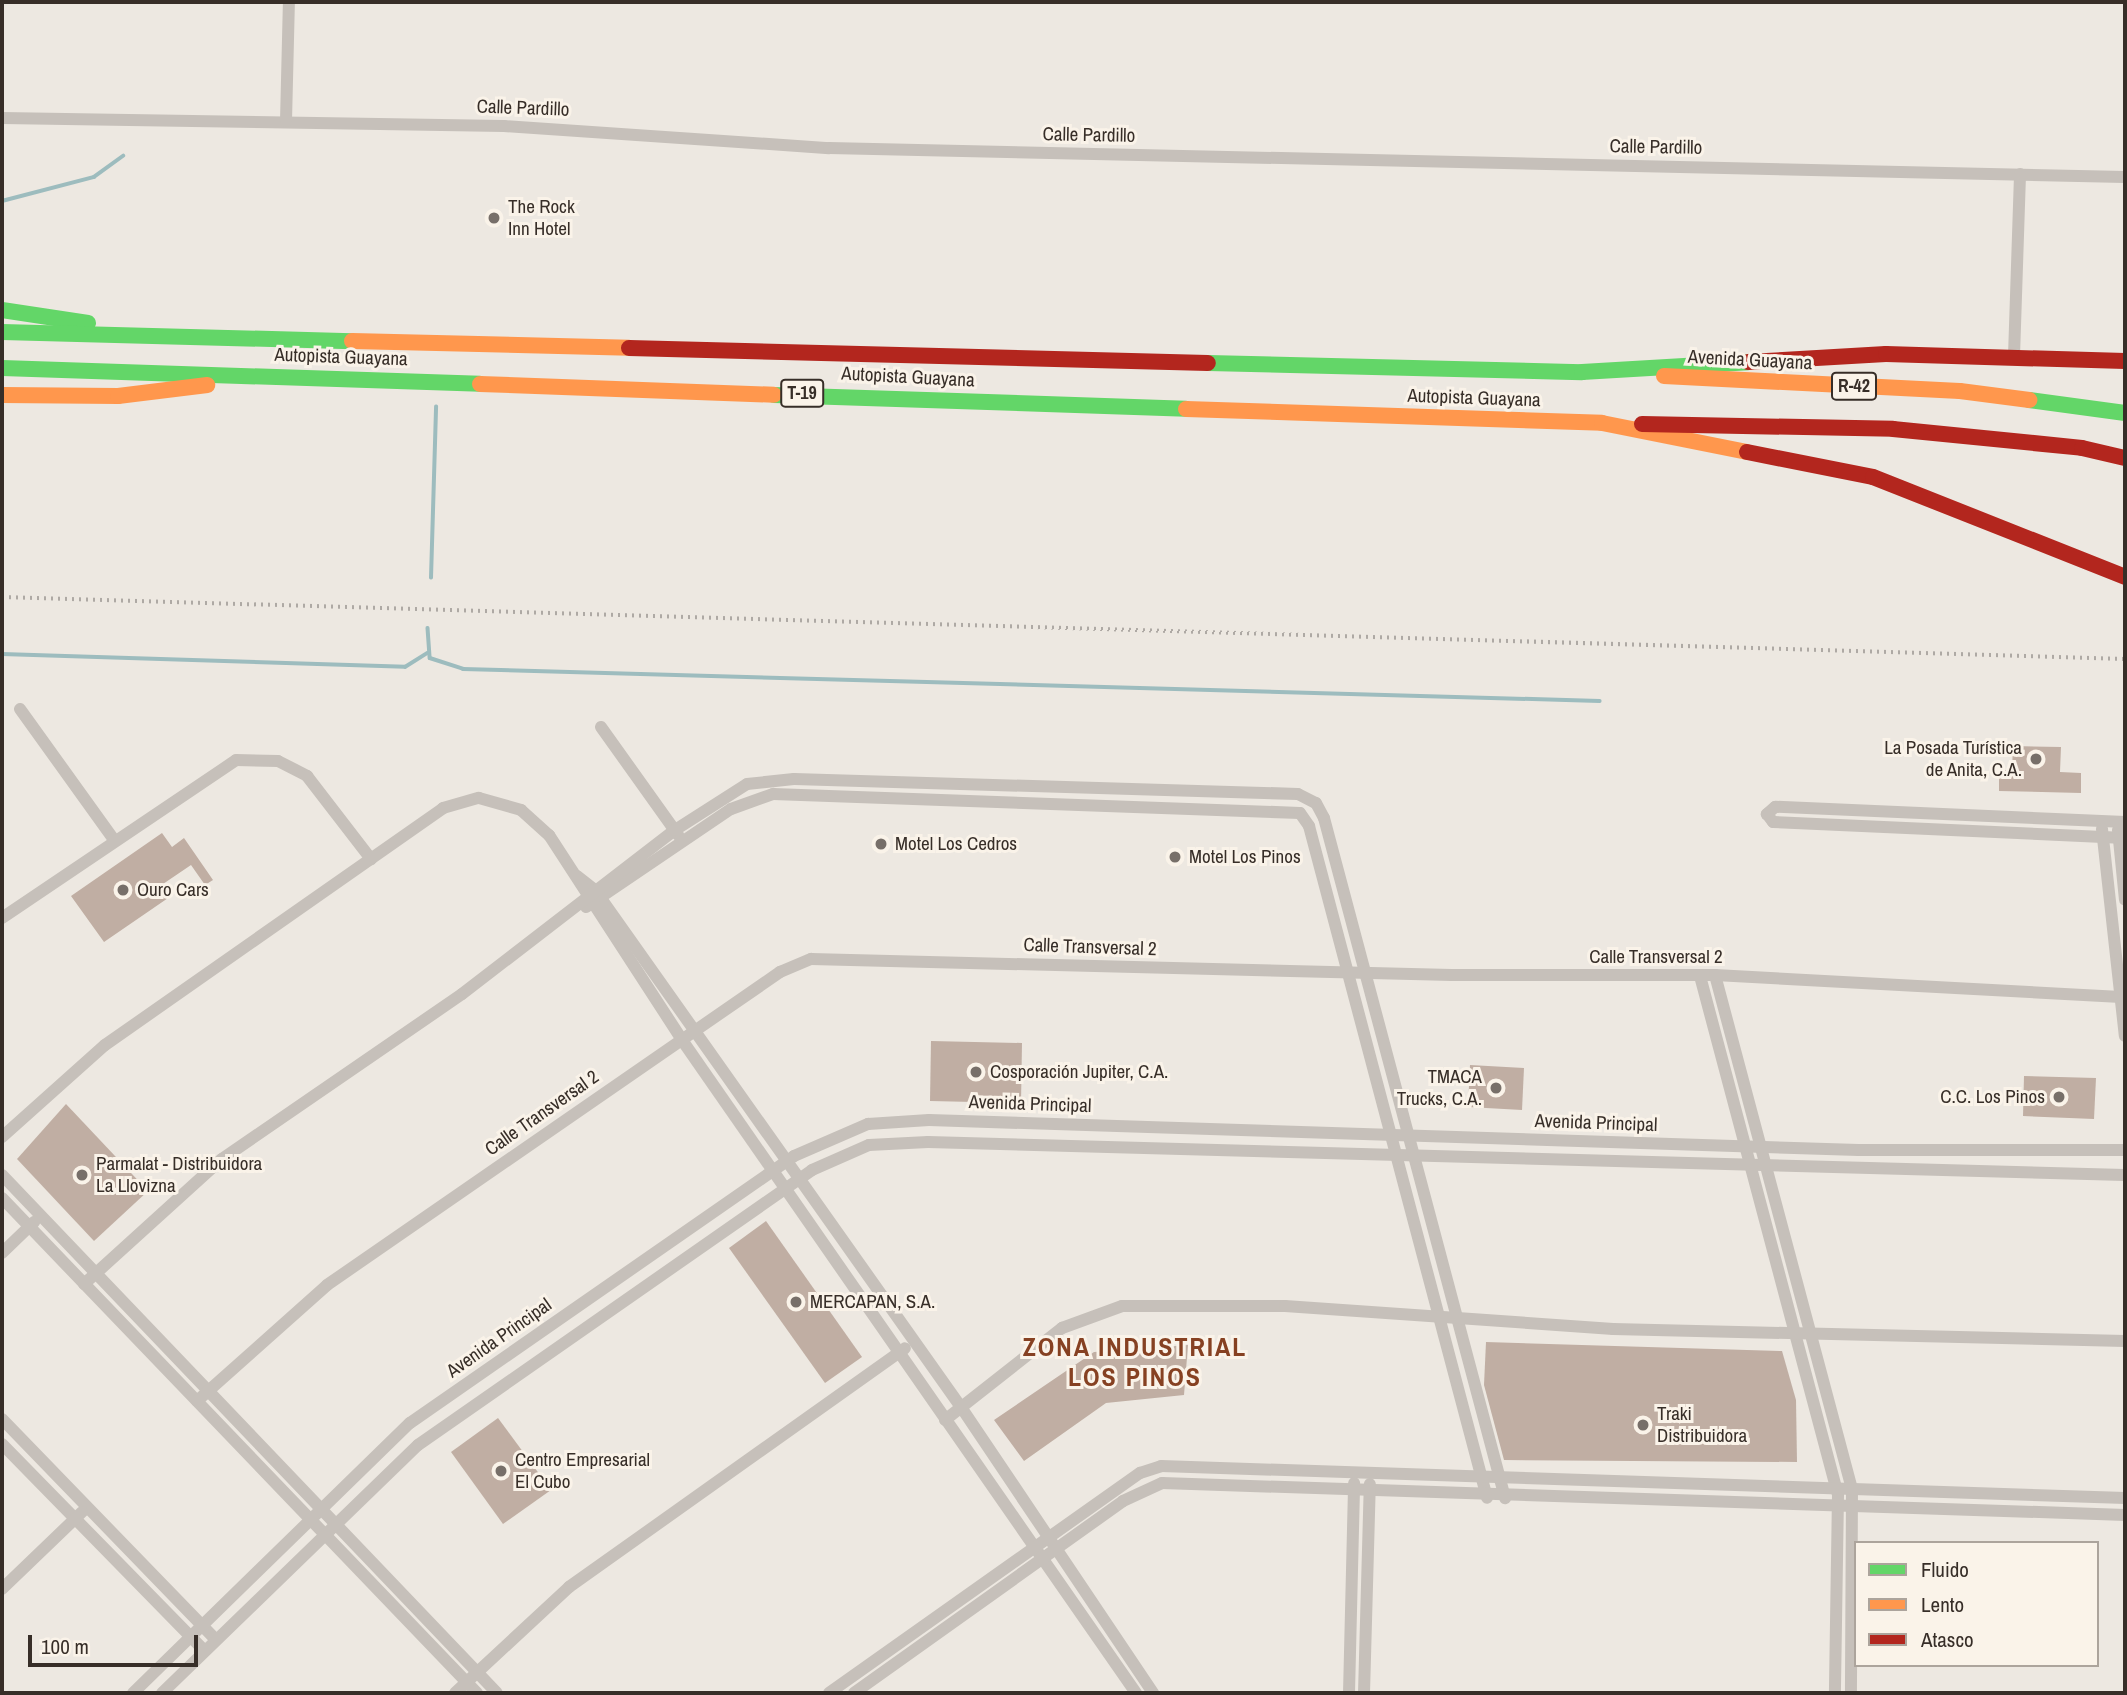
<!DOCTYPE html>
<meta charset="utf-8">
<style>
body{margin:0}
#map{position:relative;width:2127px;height:1695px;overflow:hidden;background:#ede8e1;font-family:"Archivo Narrow",sans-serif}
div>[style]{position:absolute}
.stream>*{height:3.5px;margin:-1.75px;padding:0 1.75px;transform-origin:1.75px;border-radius:1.75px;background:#9dbcbe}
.building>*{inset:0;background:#c0aea3}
.street>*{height:12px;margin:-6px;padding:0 6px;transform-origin:6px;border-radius:6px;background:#c6c0ba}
.fast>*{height:16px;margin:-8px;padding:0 8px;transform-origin:8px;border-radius:8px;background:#63d668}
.slow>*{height:16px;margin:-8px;padding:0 8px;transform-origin:8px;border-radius:8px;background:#ff974d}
.jam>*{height:16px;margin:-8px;padding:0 8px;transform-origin:8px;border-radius:8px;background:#b3261e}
.rail>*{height:3.5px;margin-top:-1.75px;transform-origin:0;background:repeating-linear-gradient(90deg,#aea9a4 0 2px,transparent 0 7px)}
.dots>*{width:19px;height:19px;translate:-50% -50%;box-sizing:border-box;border:4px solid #faf3e9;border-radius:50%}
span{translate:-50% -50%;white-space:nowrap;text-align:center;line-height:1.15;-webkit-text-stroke:6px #faf3e9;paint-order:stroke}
.shield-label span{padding:2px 5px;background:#faf3e9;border:2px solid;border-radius:5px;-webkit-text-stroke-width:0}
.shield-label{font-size:18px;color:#372e28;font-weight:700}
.street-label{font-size:19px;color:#372e28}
.poi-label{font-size:19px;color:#372e28}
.left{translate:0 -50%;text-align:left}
.right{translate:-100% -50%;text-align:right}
.district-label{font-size:26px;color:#864122;font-weight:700;letter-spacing:2px}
.frame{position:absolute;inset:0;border:4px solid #372e28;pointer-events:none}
.legend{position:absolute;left:1854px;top:1541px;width:245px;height:126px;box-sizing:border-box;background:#faf3e9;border:2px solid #aca49c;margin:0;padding:9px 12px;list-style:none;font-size:21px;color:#372e28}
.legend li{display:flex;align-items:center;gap:14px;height:35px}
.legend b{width:35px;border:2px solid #aca49c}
.scale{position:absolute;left:28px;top:1635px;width:170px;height:32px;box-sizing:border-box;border:4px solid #372e28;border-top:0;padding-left:9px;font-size:21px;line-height:24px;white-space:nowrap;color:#372e28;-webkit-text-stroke:5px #faf3e9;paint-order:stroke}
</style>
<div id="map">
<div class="stream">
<div style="left:2px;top:201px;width:95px;rotate:-14.6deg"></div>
<div style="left:94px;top:177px;width:36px;rotate:-36deg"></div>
<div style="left:431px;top:578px;width:171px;rotate:-88.3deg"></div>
<div style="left:428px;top:628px;width:30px;rotate:86deg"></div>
<div style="left:430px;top:658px;width:35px;rotate:18deg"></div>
<div style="left:463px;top:669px;width:1137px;rotate:1.61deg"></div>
<div style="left:2px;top:654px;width:403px;rotate:1.8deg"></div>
<div style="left:405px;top:667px;width:26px;rotate:-32deg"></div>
</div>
<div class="building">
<div style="clip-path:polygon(2013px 746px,2061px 747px,2060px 772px,2081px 773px,2081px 793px,1999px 791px,1999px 770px,2012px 770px)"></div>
<div style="clip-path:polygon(162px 833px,172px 847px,184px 838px,213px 880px,205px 885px,191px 865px,163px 884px,171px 896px,104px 942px,71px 896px)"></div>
<div style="clip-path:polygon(931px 1041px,1022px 1043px,1021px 1103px,930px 1101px)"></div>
<div style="clip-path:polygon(1470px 1065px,1524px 1068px,1522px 1110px,1468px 1107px)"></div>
<div style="clip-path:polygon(2024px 1076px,2096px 1078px,2094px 1119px,2023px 1116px)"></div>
<div style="clip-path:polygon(66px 1104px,148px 1191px,94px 1241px,17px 1159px)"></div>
<div style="clip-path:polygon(766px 1221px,862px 1357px,825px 1383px,729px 1248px)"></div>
<div style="clip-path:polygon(1486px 1342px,1782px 1351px,1796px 1400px,1797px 1462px,1504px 1460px,1484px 1385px)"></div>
<div style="clip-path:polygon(1188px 1345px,1184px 1395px,1106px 1403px,1024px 1461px,994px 1420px,1094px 1352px)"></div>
<div style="clip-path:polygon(498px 1418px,551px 1490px,503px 1524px,451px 1452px)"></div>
</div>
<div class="street">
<div style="left:2px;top:118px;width:502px;rotate:0.91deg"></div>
<div style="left:504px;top:126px;width:326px;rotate:3.9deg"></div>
<div style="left:829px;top:148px;width:1296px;rotate:1.28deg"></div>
<div style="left:286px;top:121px;width:119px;rotate:-88.6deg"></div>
<div style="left:2014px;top:356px;width:182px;rotate:-88.1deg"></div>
<div style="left:20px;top:709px;width:161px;rotate:54.3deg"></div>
<div style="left:601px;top:727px;width:133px;rotate:54.5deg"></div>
<div style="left:2125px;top:822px;width:350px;rotate:-177.5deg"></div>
<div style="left:1775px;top:807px;width:11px;rotate:139deg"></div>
<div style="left:1767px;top:814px;width:10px;rotate:53deg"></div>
<div style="left:1773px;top:822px;width:352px;rotate:2.6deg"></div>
<div style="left:2102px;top:829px;width:208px;rotate:83.7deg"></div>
<div style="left:2118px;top:830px;width:70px;rotate:84.3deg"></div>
<div style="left:577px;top:876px;width:23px;rotate:38deg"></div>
<div style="left:595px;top:890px;width:637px;rotate:54.71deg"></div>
<div style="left:963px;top:1410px;width:341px;rotate:56.1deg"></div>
<div style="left:586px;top:907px;width:175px;rotate:-34.1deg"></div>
<div style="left:731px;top:809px;width:45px;rotate:-19.7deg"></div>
<div style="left:773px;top:794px;width:527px;rotate:2.06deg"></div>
<div style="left:1300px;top:813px;width:16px;rotate:55deg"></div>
<div style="left:1309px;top:826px;width:695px;rotate:75.16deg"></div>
<div style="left:2px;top:918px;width:282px;rotate:-34deg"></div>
<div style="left:236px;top:760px;width:42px;rotate:1.4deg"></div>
<div style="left:278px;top:761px;width:33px;rotate:27deg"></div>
<div style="left:307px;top:776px;width:105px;rotate:52.4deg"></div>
<div style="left:1715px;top:975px;width:532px;rotate:75.08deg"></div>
<div style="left:1852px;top:1489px;width:204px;rotate:90.3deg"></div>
<div style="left:1700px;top:976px;width:537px;rotate:75.11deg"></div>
<div style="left:1838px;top:1495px;width:198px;rotate:90.9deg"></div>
<div style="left:2px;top:1137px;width:138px;rotate:-41.8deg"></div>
<div style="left:105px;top:1045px;width:413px;rotate:-35deg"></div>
<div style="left:443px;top:808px;width:37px;rotate:-16deg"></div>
<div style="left:479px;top:798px;width:44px;rotate:15.9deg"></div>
<div style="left:521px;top:810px;width:38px;rotate:42deg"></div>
<div style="left:549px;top:835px;width:244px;rotate:57deg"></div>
<div style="left:682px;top:1040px;width:795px;rotate:55.19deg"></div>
<div style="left:2px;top:1175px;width:716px;rotate:46.3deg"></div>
<div style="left:2px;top:1198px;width:686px;rotate:46.18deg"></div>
<div style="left:2px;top:1253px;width:45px;rotate:-44.1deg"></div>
<div style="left:84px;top:1284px;width:186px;rotate:-42.2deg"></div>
<div style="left:222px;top:1159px;width:291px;rotate:-34.5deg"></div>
<div style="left:462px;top:994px;width:269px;rotate:-37.6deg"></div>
<div style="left:675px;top:830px;width:85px;rotate:-32.6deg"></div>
<div style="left:747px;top:784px;width:47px;rotate:-6.1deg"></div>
<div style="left:794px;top:779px;width:504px;rotate:1.7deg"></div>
<div style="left:1298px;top:794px;width:20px;rotate:27deg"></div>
<div style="left:1316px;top:803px;width:17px;rotate:62deg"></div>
<div style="left:1324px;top:818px;width:704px;rotate:75.09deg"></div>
<div style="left:197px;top:1401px;width:174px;rotate:-41.7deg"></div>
<div style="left:327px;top:1285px;width:551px;rotate:-34.64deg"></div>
<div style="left:780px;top:972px;width:34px;rotate:-23deg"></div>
<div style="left:811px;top:959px;width:641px;rotate:1.43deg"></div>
<div style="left:1452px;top:975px;width:263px"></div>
<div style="left:1715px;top:975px;width:411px;rotate:3.1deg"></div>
<div style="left:2px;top:1419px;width:306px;rotate:45.9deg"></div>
<div style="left:945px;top:1420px;width:149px;rotate:-38.2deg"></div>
<div style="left:1062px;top:1328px;width:64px;rotate:-20.1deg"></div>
<div style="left:1122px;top:1306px;width:163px"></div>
<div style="left:1285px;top:1306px;width:329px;rotate:4deg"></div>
<div style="left:1613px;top:1329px;width:512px;rotate:1.34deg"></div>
<div style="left:2px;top:1444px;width:289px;rotate:45.6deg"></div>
<div style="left:2px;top:1589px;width:111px;rotate:-43.9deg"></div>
<div style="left:133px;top:1693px;width:387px;rotate:-44.3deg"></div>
<div style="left:410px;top:1423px;width:468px;rotate:-34.8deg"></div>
<div style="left:794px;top:1156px;width:81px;rotate:-23.4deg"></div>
<div style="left:868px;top:1124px;width:61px;rotate:-3.8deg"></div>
<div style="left:929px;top:1120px;width:930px;rotate:1.85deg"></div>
<div style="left:1859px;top:1150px;width:266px"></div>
<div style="left:162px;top:1693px;width:356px;rotate:-44.1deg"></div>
<div style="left:418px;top:1445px;width:480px;rotate:-34.9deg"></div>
<div style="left:812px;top:1170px;width:62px;rotate:-23.7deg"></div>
<div style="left:869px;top:1145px;width:59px;rotate:-2.9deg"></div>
<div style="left:928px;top:1142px;width:1197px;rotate:1.58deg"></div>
<div style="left:455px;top:1693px;width:156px;rotate:-42.9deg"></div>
<div style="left:569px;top:1587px;width:412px;rotate:-35.4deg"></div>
<div style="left:829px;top:1693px;width:381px;rotate:-35.3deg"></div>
<div style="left:1140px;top:1473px;width:22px;rotate:-18deg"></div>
<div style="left:1161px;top:1466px;width:965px;rotate:1.9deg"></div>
<div style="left:854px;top:1693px;width:330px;rotate:-35.5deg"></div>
<div style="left:1123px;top:1501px;width:43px;rotate:-24.8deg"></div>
<div style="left:1162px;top:1483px;width:964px;rotate:1.9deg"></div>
<div style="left:1349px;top:1693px;width:210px;rotate:-88.6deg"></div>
<div style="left:1364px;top:1693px;width:209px;rotate:-88.4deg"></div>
</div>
<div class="fast">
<div style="left:2px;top:310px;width:87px;rotate:8.6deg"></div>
<div style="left:2px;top:332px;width:350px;rotate:1.5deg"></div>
<div style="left:1208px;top:363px;width:374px;rotate:1.4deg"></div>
<div style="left:1582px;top:372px;width:166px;rotate:-3.4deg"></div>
<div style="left:2px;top:368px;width:478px;rotate:1.9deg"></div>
<div style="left:774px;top:395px;width:412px;rotate:1.9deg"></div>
<div style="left:2029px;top:400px;width:97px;rotate:7.7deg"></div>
</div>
<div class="slow">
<div style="left:352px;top:341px;width:277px;rotate:1.4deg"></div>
<div style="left:1664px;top:376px;width:296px;rotate:2.9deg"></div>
<div style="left:1960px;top:391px;width:70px;rotate:7.4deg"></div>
<div style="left:480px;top:384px;width:294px;rotate:2.1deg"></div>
<div style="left:2px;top:395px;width:116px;rotate:0.5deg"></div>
<div style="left:118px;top:396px;width:90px;rotate:-7deg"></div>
<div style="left:1186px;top:409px;width:416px;rotate:1.9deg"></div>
<div style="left:1602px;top:423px;width:148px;rotate:11.3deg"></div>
</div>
<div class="jam">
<div style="left:629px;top:348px;width:579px;rotate:1.48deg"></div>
<div style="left:1748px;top:362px;width:138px;rotate:-3.3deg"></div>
<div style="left:1886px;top:354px;width:239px;rotate:1.7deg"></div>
<div style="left:1642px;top:424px;width:251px;rotate:1.1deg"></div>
<div style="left:1893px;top:429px;width:190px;rotate:5.7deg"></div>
<div style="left:2082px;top:448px;width:44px;rotate:13.1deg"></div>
<div style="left:1747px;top:452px;width:128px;rotate:11.2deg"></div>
<div style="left:1873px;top:477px;width:271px;rotate:21.6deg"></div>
</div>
<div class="rail">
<div style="left:2px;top:597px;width:2124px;rotate:1.67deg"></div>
</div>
<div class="dots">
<div style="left:494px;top:218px;background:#776f69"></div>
<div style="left:2036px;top:759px;background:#776f69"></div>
<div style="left:881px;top:844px;background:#776f69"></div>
<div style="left:1175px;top:857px;background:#776f69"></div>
<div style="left:123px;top:890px;background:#776f69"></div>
<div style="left:976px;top:1072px;background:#776f69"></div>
<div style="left:1496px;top:1088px;background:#776f69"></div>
<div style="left:2059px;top:1097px;background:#776f69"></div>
<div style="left:82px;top:1175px;background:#776f69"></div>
<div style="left:796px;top:1302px;background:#776f69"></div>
<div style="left:1643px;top:1425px;background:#776f69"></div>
<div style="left:501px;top:1471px;background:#776f69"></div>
</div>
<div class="shield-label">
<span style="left:1854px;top:386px">R-42</span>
<span style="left:802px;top:393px">T-19</span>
</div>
<div class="street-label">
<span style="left:523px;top:108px;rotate:2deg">Calle Pardillo</span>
<span style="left:1089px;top:135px;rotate:1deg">Calle Pardillo</span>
<span style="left:1656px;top:147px;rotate:1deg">Calle Pardillo</span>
<span style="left:341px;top:357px;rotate:2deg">Autopista Guayana</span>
<span style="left:1750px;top:360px;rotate:3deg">Avenida Guayana</span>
<span style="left:908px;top:377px;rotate:3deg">Autopista Guayana</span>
<span style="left:1474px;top:398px;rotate:2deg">Autopista Guayana</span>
<span style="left:1090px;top:947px;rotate:2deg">Calle Transversal 2</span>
<span style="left:1656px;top:957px">Calle Transversal 2</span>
<span style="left:1030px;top:1104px;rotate:2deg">Avenida Principal</span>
<span style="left:542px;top:1113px;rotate:-35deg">Calle Transversal 2</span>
<span style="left:1596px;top:1123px;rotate:2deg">Avenida Principal</span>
<span style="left:499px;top:1338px;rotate:-35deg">Avenida Principal</span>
</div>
<div class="poi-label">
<span class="left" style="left:508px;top:218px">The Rock<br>Inn Hotel</span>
<span class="right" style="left:2022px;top:759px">La Posada Turística<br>de Anita, C.A.</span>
<span class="left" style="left:895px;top:844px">Motel Los Cedros</span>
<span class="left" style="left:1189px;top:857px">Motel Los Pinos</span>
<span class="left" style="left:137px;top:890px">Ouro Cars</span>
<span class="left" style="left:990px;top:1072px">Cosporación Jupiter, C.A.</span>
<span class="right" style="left:1482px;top:1088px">TMACA<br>Trucks, C.A.</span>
<span class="right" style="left:2045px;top:1097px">C.C. Los Pinos</span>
<span class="left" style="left:96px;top:1175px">Parmalat - Distribuidora<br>La Llovizna</span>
<span class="left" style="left:810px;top:1302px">MERCAPAN, S.A.</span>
<span class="left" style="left:1657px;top:1425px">Traki<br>Distribuidora</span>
<span class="left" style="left:515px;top:1471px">Centro Empresarial<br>El Cubo</span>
</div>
<div class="district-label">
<span style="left:1135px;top:1362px">ZONA INDUSTRIAL<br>LOS PINOS</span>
</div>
<div class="frame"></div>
<ul class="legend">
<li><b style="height:9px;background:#63d668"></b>Fluido</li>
<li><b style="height:9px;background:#ff974d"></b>Lento</li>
<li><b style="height:9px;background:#b3261e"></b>Atasco</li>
</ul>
<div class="scale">100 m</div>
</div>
